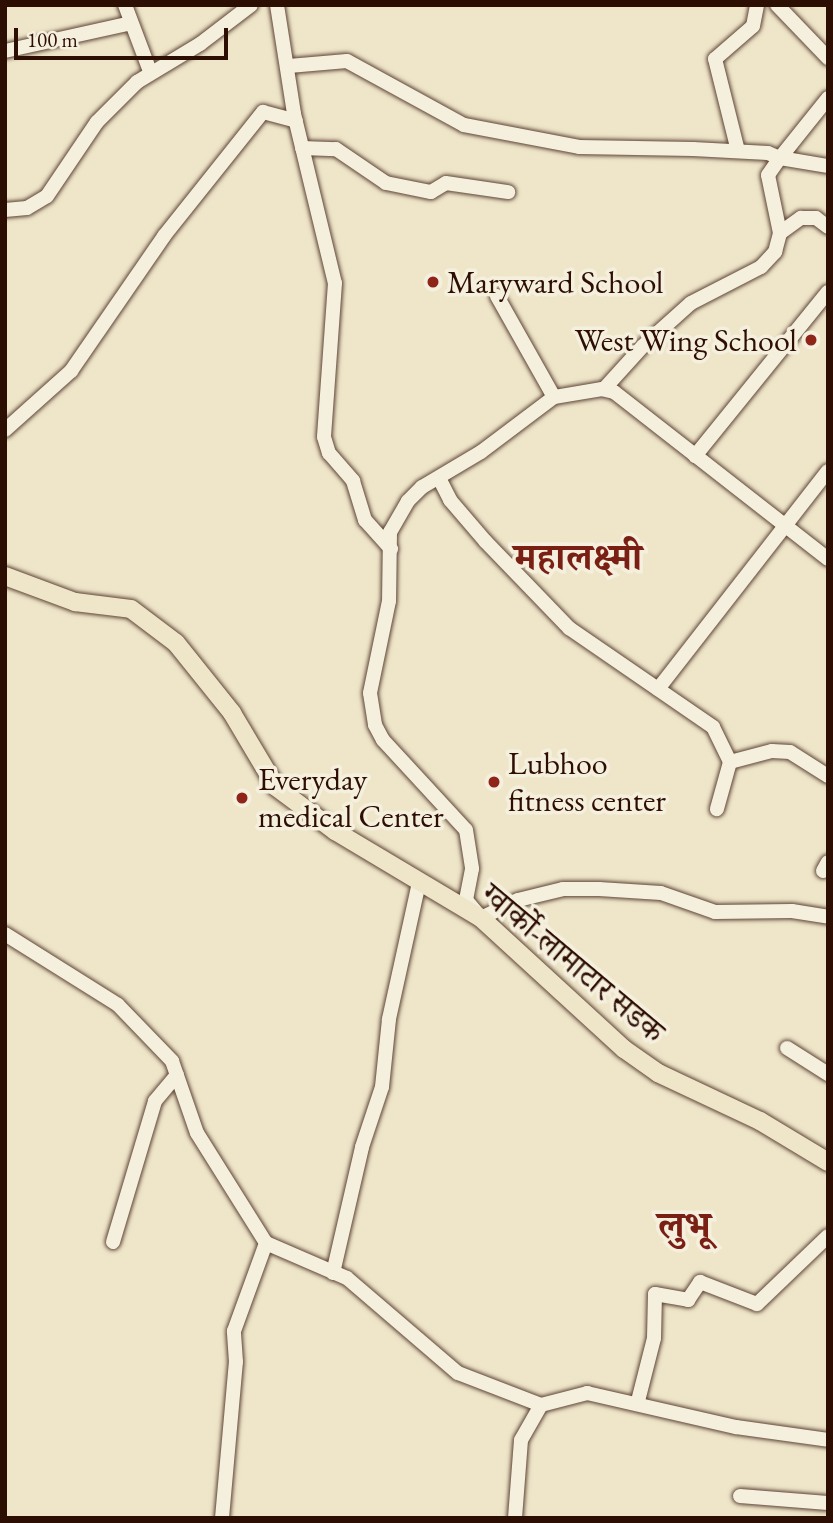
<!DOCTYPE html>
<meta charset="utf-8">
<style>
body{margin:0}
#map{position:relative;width:833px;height:1523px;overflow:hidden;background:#efe6ca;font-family:"EB Garamond","Noto Serif Devanagari",serif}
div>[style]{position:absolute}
.roads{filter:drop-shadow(0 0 2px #5e4435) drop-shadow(0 0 2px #5e4435)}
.minor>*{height:14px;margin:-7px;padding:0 7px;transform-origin:7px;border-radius:7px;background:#f5efdd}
.major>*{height:18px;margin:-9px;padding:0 9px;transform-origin:9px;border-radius:9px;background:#efe6ca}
.dots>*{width:19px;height:19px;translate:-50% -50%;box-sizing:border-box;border:4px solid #f5efdd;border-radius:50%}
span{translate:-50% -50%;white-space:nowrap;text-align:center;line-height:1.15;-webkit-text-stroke:7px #f5efdd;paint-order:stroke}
.poi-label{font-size:32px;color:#2d0e03}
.left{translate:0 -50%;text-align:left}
.right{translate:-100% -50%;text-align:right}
.street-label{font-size:32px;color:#2d0e03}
.district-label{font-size:38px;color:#7a1f14;font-weight:700}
.frame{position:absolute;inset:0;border:7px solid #2d0e03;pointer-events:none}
.scale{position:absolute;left:14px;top:28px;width:214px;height:32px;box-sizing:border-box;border:4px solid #2d0e03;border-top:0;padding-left:9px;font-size:21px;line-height:24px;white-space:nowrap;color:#2d0e03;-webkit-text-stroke:5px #f5efdd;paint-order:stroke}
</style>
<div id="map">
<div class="roads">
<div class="minor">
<div style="left:125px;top:5px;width:71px;rotate:69.3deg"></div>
<div style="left:277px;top:5px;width:110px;rotate:81.1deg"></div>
<div style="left:294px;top:114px;width:174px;rotate:76.4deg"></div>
<div style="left:335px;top:283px;width:154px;rotate:94.1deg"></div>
<div style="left:324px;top:437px;width:17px;rotate:73deg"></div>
<div style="left:329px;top:453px;width:37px;rotate:49deg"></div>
<div style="left:353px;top:481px;width:41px;rotate:72.9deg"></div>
<div style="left:365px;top:520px;width:39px;rotate:48deg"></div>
<div style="left:777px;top:5px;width:74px;rotate:46.1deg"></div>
<div style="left:5px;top:51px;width:129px;rotate:-12.5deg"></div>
<div style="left:289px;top:66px;width:58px;rotate:-4.9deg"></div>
<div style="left:347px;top:61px;width:133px;rotate:28.7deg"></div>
<div style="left:464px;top:125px;width:117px;rotate:10.8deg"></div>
<div style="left:579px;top:147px;width:114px;rotate:1deg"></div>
<div style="left:693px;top:149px;width:75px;rotate:3.1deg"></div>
<div style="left:768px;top:153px;width:13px;rotate:23deg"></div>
<div style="left:780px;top:158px;width:77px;rotate:-51.3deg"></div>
<div style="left:302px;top:148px;width:34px;rotate:2deg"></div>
<div style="left:336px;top:149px;width:60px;rotate:34.2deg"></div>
<div style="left:386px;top:183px;width:46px;rotate:11.3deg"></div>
<div style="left:431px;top:192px;width:17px;rotate:-31deg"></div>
<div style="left:446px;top:183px;width:63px;rotate:8.3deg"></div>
<div style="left:738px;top:151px;width:95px;rotate:-104deg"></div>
<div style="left:715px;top:59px;width:50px;rotate:-41deg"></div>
<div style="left:753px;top:26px;width:21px;rotate:-79deg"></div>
<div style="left:5px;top:210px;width:22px;rotate:-5deg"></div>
<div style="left:27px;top:208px;width:23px;rotate:-31deg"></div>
<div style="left:47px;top:196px;width:89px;rotate:-56deg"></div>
<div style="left:97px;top:122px;width:57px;rotate:-45deg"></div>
<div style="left:137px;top:82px;width:74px;rotate:-31.1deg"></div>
<div style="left:200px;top:44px;width:64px;rotate:-37.4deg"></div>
<div style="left:780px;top:233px;width:26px;rotate:-36deg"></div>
<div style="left:801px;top:218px;width:15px"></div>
<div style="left:816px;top:218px;width:15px;rotate:37deg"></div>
<div style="left:497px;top:296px;width:116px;rotate:60.6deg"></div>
<div style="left:604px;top:389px;width:58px;rotate:-47.8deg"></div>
<div style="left:643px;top:346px;width:64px;rotate:-41.9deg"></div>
<div style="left:691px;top:303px;width:79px;rotate:-27.2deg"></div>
<div style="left:761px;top:267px;width:21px;rotate:-47deg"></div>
<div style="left:775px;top:252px;width:20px;rotate:-75deg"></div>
<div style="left:780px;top:233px;width:59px;rotate:-101.7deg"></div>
<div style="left:768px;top:175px;width:21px;rotate:-55deg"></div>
<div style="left:780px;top:158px;width:49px;rotate:9.5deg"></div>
<div style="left:5px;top:430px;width:89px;rotate:-41.8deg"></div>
<div style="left:71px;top:371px;width:164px;rotate:-55.4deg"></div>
<div style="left:164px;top:236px;width:159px;rotate:-51.4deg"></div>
<div style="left:263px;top:112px;width:34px;rotate:15deg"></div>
<div style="left:695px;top:456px;width:211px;rotate:-51deg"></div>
<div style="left:439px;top:478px;width:25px;rotate:63deg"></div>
<div style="left:450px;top:500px;width:55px;rotate:49.4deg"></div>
<div style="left:486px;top:542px;width:120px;rotate:46deg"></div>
<div style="left:569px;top:628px;width:175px;rotate:34.5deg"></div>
<div style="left:713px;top:727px;width:39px;rotate:64deg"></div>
<div style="left:730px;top:762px;width:49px;rotate:105.5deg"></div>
<div style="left:828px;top:559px;width:271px;rotate:-142deg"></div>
<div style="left:614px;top:392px;width:12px;rotate:-166deg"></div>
<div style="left:602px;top:389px;width:49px;rotate:170.5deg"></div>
<div style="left:554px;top:397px;width:91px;rotate:143deg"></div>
<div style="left:481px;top:452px;width:69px;rotate:149.3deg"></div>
<div style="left:422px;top:487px;width:20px;rotate:135deg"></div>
<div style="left:408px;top:501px;width:36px;rotate:120deg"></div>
<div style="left:390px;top:532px;width:69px;rotate:90.8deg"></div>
<div style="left:389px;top:601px;width:94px;rotate:101.7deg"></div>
<div style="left:370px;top:693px;width:32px;rotate:81deg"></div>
<div style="left:375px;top:725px;width:17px;rotate:62deg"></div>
<div style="left:383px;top:740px;width:122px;rotate:47.3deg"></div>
<div style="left:466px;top:830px;width:39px;rotate:81deg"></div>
<div style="left:472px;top:869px;width:32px;rotate:101deg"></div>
<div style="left:466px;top:900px;width:23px;rotate:50deg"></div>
<div style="left:481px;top:918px;width:41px;rotate:-25.9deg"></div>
<div style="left:518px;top:900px;width:46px;rotate:-13.7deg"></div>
<div style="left:563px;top:889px;width:36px"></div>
<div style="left:599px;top:889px;width:62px;rotate:3.7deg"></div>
<div style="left:661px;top:893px;width:57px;rotate:19.4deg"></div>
<div style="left:715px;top:912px;width:77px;rotate:-0.7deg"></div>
<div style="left:792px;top:911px;width:36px;rotate:9deg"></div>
<div style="left:658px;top:689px;width:276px;rotate:-52.1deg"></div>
<div style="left:730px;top:762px;width:43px;rotate:-14.7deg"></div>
<div style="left:772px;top:751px;width:18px;rotate:3deg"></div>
<div style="left:790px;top:752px;width:45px;rotate:32.3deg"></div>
<div style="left:823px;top:871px;width:10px;rotate:-61deg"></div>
<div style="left:5px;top:934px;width:133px;rotate:32.1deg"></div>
<div style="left:118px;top:1005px;width:78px;rotate:46deg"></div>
<div style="left:172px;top:1061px;width:76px;rotate:70.9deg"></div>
<div style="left:197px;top:1133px;width:130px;rotate:57.9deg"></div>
<div style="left:266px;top:1243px;width:88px;rotate:23.4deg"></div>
<div style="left:347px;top:1278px;width:146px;rotate:40.6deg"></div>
<div style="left:458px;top:1373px;width:89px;rotate:21.1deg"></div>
<div style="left:541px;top:1405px;width:40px;rotate:119.7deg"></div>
<div style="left:521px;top:1440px;width:78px;rotate:94.4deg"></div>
<div style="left:787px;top:1048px;width:49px;rotate:32.4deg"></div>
<div style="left:113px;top:1242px;width:147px;rotate:-73.4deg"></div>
<div style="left:155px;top:1101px;width:34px;rotate:-50deg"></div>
<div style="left:333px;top:1273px;width:129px;rotate:-77deg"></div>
<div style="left:362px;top:1147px;width:63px;rotate:-71.6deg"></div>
<div style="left:382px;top:1087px;width:68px;rotate:-84.1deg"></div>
<div style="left:389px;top:1019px;width:140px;rotate:-77.6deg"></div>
<div style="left:638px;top:1401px;width:65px;rotate:-75.7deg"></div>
<div style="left:654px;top:1338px;width:44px;rotate:-88.7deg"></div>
<div style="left:655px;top:1294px;width:34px;rotate:10deg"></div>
<div style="left:688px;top:1300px;width:22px;rotate:-56deg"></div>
<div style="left:700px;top:1282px;width:61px;rotate:21.1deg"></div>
<div style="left:757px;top:1304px;width:98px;rotate:-43.8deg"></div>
<div style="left:541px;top:1405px;width:48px;rotate:-14.6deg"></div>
<div style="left:587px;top:1393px;width:153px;rotate:12.9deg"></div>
<div style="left:736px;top:1427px;width:93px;rotate:8deg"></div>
<div style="left:740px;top:1496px;width:88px;rotate:4.5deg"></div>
<div style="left:222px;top:1518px;width:157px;rotate:-84.9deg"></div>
<div style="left:236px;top:1362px;width:31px;rotate:-94deg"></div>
<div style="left:234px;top:1331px;width:94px;rotate:-70deg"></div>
</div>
<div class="major">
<div style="left:5px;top:576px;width:75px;rotate:20.4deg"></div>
<div style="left:75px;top:602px;width:56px;rotate:7.1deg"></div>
<div style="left:131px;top:609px;width:56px;rotate:37.1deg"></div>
<div style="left:176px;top:643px;width:90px;rotate:51.3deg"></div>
<div style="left:232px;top:713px;width:86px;rotate:59.3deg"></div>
<div style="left:276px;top:787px;width:74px;rotate:36.7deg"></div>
<div style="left:335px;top:831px;width:170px;rotate:30.8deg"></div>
<div style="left:481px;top:918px;width:194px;rotate:42.5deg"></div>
<div style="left:624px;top:1049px;width:42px;rotate:35.2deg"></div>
<div style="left:658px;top:1073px;width:113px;rotate:25.2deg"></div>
<div style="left:760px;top:1121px;width:79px;rotate:31.1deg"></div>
</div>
</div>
<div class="dots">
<div style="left:433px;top:282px;background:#8f2418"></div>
<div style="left:811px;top:340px;background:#8f2418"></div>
<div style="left:494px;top:782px;background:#8f2418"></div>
<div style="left:242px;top:798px;background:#8f2418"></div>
</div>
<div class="poi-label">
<span class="left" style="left:447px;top:282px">Maryward School</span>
<span class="right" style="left:797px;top:340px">West Wing School</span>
<span class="left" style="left:508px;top:782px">Lubhoo<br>fitness center</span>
<span class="left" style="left:258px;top:798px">Everyday<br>medical Center</span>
</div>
<div class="street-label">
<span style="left:573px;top:963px;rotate:40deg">ग्वार्को-लामाटार सडक</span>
</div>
<div class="district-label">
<span style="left:578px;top:557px">महालक्ष्मी</span>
<span style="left:684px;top:1225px">लुभू</span>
</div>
<div class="frame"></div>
<div class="scale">100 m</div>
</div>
